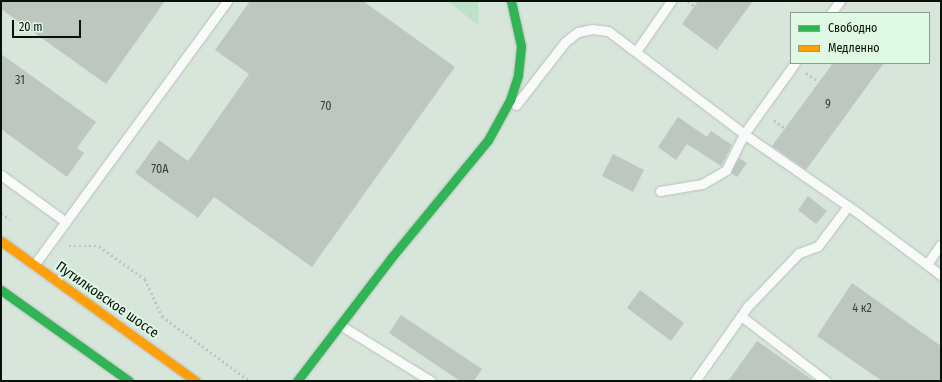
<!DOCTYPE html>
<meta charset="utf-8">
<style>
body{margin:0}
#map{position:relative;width:942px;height:382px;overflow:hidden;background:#d8e5db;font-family:"Fira Sans Condensed",sans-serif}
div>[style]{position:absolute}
.green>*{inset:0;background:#bce2c7}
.building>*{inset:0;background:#bdc7c0}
.path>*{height:2.5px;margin-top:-1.25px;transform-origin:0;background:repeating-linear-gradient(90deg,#c0c4c1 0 2px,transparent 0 5px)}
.roads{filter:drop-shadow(0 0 1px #b6c1b9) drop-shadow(0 0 1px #b6c1b9)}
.lane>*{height:9px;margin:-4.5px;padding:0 4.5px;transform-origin:4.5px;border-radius:4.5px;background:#f9fbfa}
.fast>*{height:9px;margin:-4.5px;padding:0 4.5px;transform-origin:4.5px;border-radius:4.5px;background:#30b455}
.slow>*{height:9px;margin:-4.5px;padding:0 4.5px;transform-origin:4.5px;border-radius:4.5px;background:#ff9f0a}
span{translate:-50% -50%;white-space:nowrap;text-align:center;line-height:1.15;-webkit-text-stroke:4px #dff9e5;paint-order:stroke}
.number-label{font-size:12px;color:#353e38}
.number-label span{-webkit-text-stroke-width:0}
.street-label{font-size:14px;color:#08100a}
.frame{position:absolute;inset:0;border:2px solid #08100a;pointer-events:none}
.legend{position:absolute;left:790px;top:12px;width:140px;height:52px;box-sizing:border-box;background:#dff9e5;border:1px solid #899c8d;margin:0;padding:5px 7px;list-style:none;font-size:12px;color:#08100a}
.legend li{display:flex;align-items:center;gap:8px;height:20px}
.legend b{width:20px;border:1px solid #899c8d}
.scale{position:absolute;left:12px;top:20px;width:69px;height:18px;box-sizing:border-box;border:2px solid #08100a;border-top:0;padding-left:5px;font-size:12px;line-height:14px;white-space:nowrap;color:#08100a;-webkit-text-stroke:3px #dff9e5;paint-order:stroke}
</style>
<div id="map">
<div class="green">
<div style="clip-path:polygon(448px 1px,478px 1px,479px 26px)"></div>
</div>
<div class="building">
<div style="clip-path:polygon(1px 1px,165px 1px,106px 84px,1px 9px)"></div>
<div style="clip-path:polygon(250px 1px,363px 1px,455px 67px,312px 267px,214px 197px,198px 218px,135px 173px,159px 140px,188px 161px,249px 74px,215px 50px)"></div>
<div style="clip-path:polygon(698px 1px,753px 1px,717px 50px,682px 24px)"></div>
<div style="clip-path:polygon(1px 54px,96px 122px,77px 148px,84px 153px,67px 177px,1px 129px)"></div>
<div style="clip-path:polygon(833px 63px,884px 63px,806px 170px,772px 146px)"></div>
<div style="clip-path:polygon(678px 117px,707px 137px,711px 131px,732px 145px,721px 166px,687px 144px,676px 160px,658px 147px)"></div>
<div style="clip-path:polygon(613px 154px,644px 170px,633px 192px,602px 176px)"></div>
<div style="clip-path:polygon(739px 158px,747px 163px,737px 177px,731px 173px)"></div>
<div style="clip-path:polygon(808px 196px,827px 211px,816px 224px,798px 210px)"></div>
<div style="clip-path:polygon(852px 283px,941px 346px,941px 381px,882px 381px,817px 336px)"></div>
<div style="clip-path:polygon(640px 290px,684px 323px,671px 341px,627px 308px)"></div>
<div style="clip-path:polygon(401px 315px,482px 369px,474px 381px,460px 381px,389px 333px)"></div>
<div style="clip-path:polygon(757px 341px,814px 381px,728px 381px)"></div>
</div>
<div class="path">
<div style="left:688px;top:1px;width:9px;rotate:36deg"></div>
<div style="left:806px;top:73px;width:15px;rotate:32deg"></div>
<div style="left:774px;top:120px;width:14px;rotate:36deg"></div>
<div style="left:1px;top:213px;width:11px;rotate:34deg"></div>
<div style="left:69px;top:246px;width:30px"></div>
<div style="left:99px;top:246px;width:57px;rotate:35.7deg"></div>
<div style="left:145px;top:279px;width:41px;rotate:65.3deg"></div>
<div style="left:162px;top:316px;width:109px;rotate:36.5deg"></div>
</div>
<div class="roads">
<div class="lane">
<div style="left:831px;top:13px;width:15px;rotate:-53deg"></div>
<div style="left:637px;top:50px;width:60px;rotate:-55.2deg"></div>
<div style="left:516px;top:105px;width:80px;rotate:-52.1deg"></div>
<div style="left:565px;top:42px;width:16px;rotate:-38deg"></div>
<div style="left:578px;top:32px;width:14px;rotate:-12deg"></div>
<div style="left:592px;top:29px;width:16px;rotate:7deg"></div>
<div style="left:608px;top:31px;width:171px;rotate:37.1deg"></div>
<div style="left:744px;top:134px;width:139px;rotate:34.7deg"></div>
<div style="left:858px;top:213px;width:104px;rotate:36.8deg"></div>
<div style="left:1px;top:175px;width:80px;rotate:35.9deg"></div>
<div style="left:660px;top:191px;width:43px;rotate:-9.5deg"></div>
<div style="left:702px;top:184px;width:28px;rotate:-30deg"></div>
<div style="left:726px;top:170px;width:40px;rotate:-63.4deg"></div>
<div style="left:744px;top:134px;width:87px;rotate:-54.3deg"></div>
<div style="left:927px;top:264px;width:24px;rotate:-55deg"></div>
<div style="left:34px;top:265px;width:327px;rotate:-53.8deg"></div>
<div style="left:741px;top:316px;width:107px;rotate:37.4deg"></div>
<div style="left:340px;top:325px;width:107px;rotate:31.6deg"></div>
<div style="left:695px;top:381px;width:92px;rotate:-54.8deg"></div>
<div style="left:748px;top:306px;width:74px;rotate:-46.1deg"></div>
<div style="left:799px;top:253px;width:20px;rotate:-20deg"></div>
<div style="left:818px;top:246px;width:50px;rotate:-53.1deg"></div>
</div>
<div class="fast">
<div style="left:1px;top:290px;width:157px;rotate:35.4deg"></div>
<div style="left:297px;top:381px;width:155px;rotate:-52.6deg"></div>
<div style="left:391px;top:258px;width:153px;rotate:-50.6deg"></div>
<div style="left:488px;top:140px;width:46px;rotate:-61.2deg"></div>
<div style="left:510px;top:100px;width:26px;rotate:-72deg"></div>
<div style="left:518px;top:75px;width:29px;rotate:-84deg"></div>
<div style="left:521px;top:46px;width:46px;rotate:-102.5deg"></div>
</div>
<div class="slow">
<div style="left:1px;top:241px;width:240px;rotate:35.7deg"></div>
</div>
</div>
<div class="number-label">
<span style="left:20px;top:81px">31</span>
<span style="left:828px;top:105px">9</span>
<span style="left:326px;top:107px">70</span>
<span style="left:160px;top:170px">70А</span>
<span style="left:862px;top:309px">4 к2</span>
</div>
<div class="street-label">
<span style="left:107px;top:300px;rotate:35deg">Путилковское шоссе</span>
</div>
<div class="frame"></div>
<ul class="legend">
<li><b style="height:5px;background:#30b455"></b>Свободно</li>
<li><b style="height:5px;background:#ff9f0a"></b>Медленно</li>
</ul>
<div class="scale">20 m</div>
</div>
